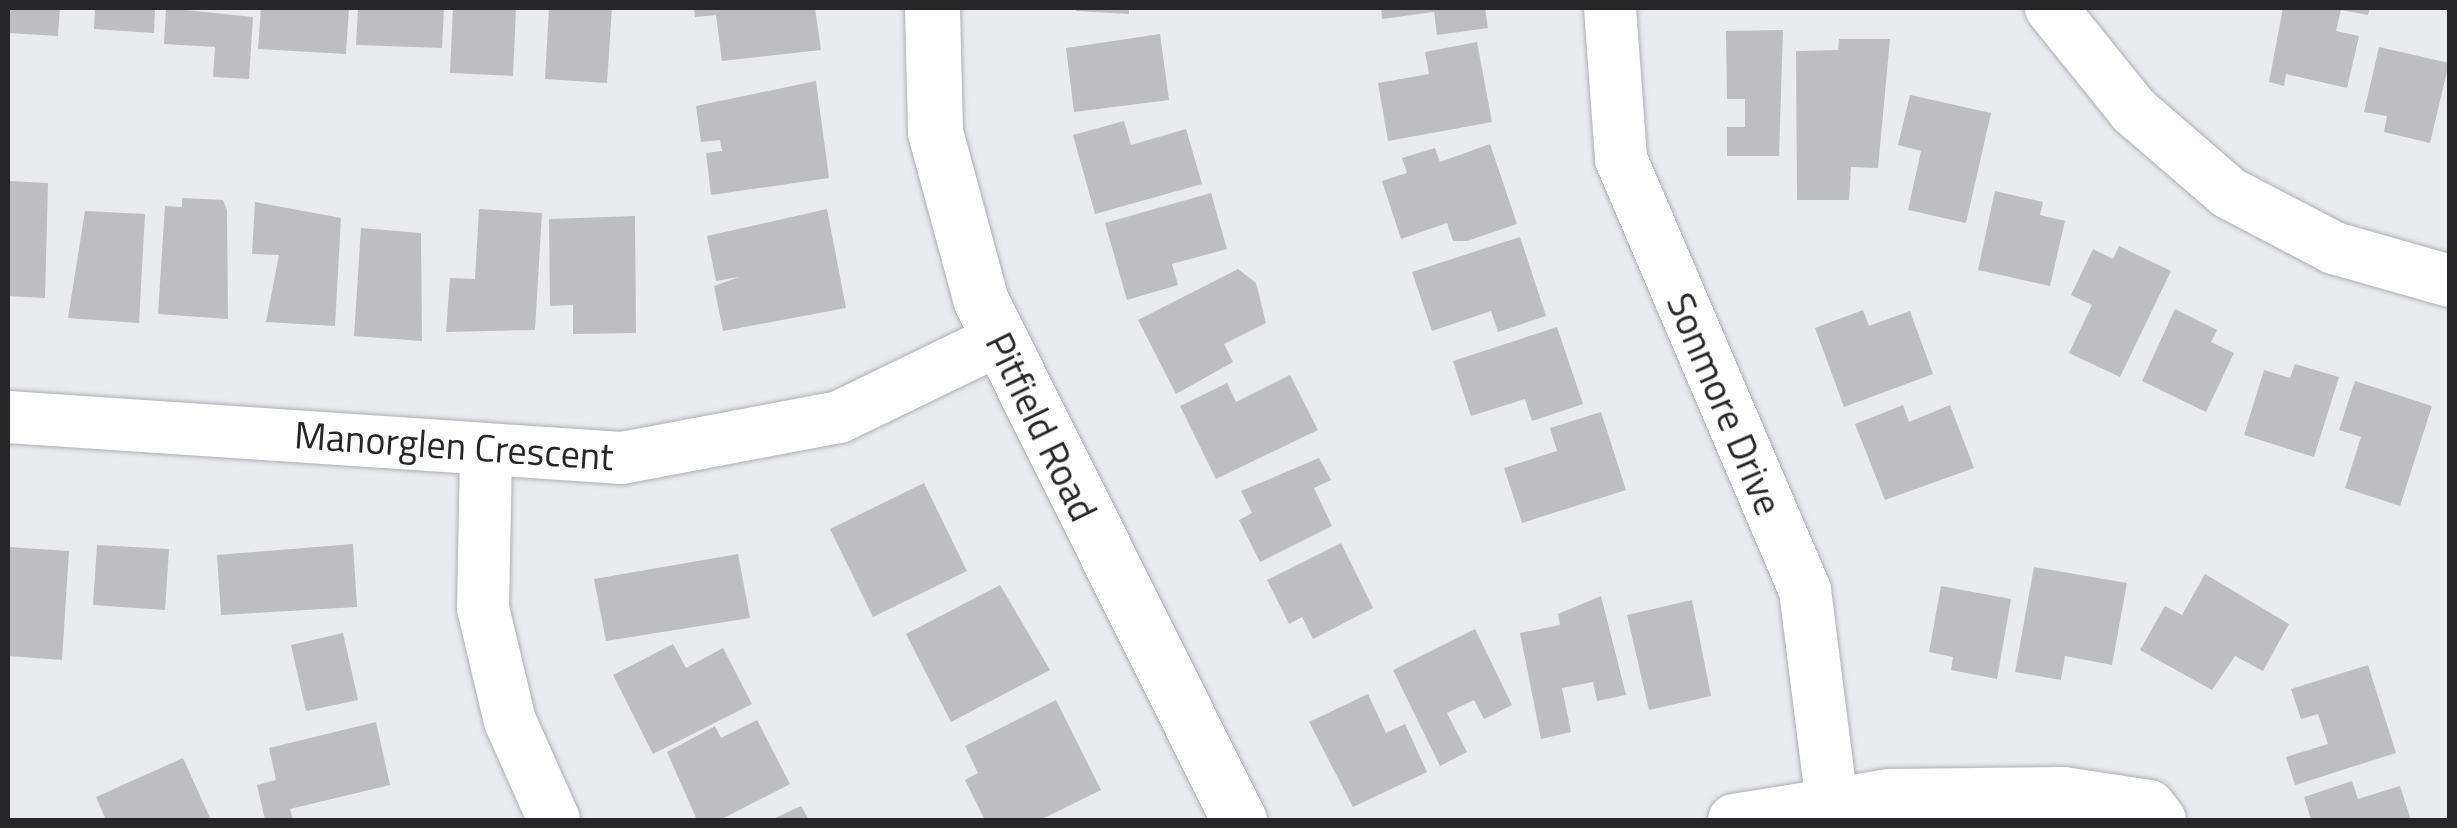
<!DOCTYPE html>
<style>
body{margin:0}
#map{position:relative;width:2457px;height:828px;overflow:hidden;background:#eaebef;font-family:"Titillium Web",sans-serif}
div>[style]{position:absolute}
.building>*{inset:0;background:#bebdc1}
.roads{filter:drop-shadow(0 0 2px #aeafb2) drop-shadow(0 0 2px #aeafb2)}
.minor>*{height:52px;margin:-26px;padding:0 26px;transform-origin:26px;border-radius:26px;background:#fff}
.tertiary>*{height:55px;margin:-27.5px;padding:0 27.5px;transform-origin:27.5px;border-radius:27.5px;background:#fff}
span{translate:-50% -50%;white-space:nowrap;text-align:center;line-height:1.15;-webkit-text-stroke:8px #fff;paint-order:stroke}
.street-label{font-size:38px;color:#262628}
.frame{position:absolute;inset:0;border:10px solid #262628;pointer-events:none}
</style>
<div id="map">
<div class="building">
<div style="clip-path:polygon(8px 8px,60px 8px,58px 36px,8px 33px)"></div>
<div style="clip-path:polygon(95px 8px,155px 8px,154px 33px,94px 29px)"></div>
<div style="clip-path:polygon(166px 8px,253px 17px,249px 79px,213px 77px,215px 47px,164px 44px)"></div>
<div style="clip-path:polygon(261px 8px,349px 8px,346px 54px,258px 49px)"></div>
<div style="clip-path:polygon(358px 8px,444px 8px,442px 48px,356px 45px)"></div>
<div style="clip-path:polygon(453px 8px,516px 8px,513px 76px,450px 73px)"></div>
<div style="clip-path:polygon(549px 8px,612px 8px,607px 83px,545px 79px)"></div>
<div style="clip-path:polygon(694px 8px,815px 8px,821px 50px,722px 61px,716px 15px,695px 17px)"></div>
<div style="clip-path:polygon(1077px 8px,1129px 8px,1129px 14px,1076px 11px)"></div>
<div style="clip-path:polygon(1381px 8px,1485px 8px,1488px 28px,1437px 35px,1434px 12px,1382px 19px)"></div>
<div style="clip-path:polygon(2283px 8px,2370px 8px,2368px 15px,2341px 10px,2336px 31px,2359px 36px,2347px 88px,2286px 74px,2284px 86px,2269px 82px)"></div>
<div style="clip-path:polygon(1783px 30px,1779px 156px,1727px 156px,1727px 127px,1745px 127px,1745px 99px,1727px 99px,1726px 31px)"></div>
<div style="clip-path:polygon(1160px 34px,1169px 100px,1074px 112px,1066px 48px)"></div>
<div style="clip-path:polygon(1839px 39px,1890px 39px,1878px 168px,1851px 167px,1849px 200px,1797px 200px,1796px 51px,1838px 50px)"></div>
<div style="clip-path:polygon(1477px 42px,1492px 122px,1388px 141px,1378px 83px,1429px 74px,1425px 52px)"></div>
<div style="clip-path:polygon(2379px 47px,2449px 63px,2430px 143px,2384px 132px,2387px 116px,2364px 112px)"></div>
<div style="clip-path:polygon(816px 81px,829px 178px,711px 195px,706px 153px,722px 151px,720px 140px,701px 142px,696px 106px)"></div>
<div style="clip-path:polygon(1910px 95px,1991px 113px,1966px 223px,1908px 210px,1921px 151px,1898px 145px)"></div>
<div style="clip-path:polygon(1124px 121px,1131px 145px,1186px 129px,1202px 184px,1095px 214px,1073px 135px)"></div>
<div style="clip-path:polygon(1490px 144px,1517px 224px,1467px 241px,1453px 241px,1447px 223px,1401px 239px,1382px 181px,1407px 173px,1402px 158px,1435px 148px,1440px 162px)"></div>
<div style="clip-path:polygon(8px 181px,48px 183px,45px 298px,8px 296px)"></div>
<div style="clip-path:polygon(1995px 191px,2043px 202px,2040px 215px,2065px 221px,2050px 286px,1978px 270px)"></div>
<div style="clip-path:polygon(1211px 193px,1227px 249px,1172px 264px,1178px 285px,1127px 300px,1105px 223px)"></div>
<div style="clip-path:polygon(182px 198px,223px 200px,227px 210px,228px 319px,158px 314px,165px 206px,182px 207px)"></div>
<div style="clip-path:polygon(255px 202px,341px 218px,335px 326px,266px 322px,279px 255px,252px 254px)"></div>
<div style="clip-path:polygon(479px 209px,542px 213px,535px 330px,446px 332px,450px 278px,475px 279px)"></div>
<div style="clip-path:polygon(827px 209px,846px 308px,723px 331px,714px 286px,739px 277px,716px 281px,707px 236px)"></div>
<div style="clip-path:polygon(85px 211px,145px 214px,139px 323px,68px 318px)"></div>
<div style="clip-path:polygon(635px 216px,636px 333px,573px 334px,573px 305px,550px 306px,549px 219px)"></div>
<div style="clip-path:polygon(361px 228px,421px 233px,422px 341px,354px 336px)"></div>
<div style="clip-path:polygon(1520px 237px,1546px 316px,1498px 332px,1491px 311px,1432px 331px,1412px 272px)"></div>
<div style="clip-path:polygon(2119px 246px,2171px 271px,2120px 377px,2069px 353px,2092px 305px,2071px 295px,2093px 249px,2113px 259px)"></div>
<div style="clip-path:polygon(1238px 269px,1256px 283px,1266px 323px,1224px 344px,1233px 362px,1176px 394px,1138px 320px)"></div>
<div style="clip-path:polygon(2175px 309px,2217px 330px,2211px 342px,2234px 353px,2206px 412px,2142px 381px)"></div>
<div style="clip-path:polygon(1863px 310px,1869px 326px,1910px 311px,1933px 374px,1844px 407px,1815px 328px)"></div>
<div style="clip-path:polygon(1557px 327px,1583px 404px,1532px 421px,1525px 399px,1471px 416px,1453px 361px)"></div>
<div style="clip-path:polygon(2295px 364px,2339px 377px,2314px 457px,2244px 435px,2264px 370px,2290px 378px)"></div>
<div style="clip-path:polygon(1290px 375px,1318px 430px,1216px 479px,1180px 406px,1227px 383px,1236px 402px)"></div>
<div style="clip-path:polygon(2355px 381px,2432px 406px,2400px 506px,2345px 488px,2361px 437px,2339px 430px)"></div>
<div style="clip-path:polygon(1903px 405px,1909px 422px,1950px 405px,1974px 468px,1885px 500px,1855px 424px)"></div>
<div style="clip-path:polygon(1601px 412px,1626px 490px,1522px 523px,1504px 468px,1557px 451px,1550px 428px)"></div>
<div style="clip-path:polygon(1319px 458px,1331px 480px,1314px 488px,1332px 526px,1260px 562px,1239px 520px,1252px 513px,1241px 491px)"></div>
<div style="clip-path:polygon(924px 483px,967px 571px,873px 617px,830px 529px)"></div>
<div style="clip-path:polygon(1341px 543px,1373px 608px,1313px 639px,1302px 617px,1289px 624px,1267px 580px)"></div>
<div style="clip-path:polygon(353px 544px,357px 607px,221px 615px,217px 555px)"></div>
<div style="clip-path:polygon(97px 545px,169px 549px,165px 610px,93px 605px)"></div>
<div style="clip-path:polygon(8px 547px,69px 551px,62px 660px,8px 656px)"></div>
<div style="clip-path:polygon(738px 554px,750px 618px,606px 641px,594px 579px)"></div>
<div style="clip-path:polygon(2034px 567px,2127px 583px,2112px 665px,2065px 656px,2061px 680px,2015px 672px)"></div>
<div style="clip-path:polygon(2205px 574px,2289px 624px,2263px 671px,2235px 656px,2212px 690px,2140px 650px,2165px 606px,2182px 615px)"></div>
<div style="clip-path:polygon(1000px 585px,1050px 670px,951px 722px,906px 634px)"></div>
<div style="clip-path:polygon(1941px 586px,2011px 599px,1997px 679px,1951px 670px,1953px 657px,1929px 652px)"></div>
<div style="clip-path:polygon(1601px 596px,1626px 695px,1597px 701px,1593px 682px,1562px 688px,1571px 732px,1541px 739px,1520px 633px,1560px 625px,1558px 614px)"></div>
<div style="clip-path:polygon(1692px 600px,1711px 696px,1649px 710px,1627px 615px)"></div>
<div style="clip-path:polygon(1475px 629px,1512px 705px,1484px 719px,1474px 700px,1447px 713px,1467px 752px,1440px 766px,1393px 670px)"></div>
<div style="clip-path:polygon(343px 633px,358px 700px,306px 711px,291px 645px)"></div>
<div style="clip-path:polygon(673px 644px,686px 668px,723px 648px,752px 704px,653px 754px,613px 675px)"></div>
<div style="clip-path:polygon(2368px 665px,2396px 753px,2295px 785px,2286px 757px,2328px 744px,2318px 714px,2301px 719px,2291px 689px)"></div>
<div style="clip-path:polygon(1368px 694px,1386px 733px,1405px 724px,1427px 772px,1353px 807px,1309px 722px)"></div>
<div style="clip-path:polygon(1056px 700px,1101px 790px,1040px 820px,985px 820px,965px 780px,978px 773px,965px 746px)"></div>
<div style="clip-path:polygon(757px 720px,790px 784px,720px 820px,697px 820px,667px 752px,715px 726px,721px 738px)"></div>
<div style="clip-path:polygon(376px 722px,390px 785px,290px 809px,293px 820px,265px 820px,257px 785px,276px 780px,269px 748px)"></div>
<div style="clip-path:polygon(183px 758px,211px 820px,106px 820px,96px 797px)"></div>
<div style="clip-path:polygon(2352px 781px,2358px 799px,2400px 786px,2411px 820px,2311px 820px,2304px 797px)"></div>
<div style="clip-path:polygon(801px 806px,809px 820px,771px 820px)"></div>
</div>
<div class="roads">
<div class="minor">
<div style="left:1610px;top:8px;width:151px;rotate:85.8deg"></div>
<div style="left:1621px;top:159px;width:469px;rotate:66.9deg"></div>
<div style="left:1805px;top:590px;width:215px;rotate:82.8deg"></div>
<div style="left:2051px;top:8px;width:132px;rotate:51.1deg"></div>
<div style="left:2134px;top:111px;width:125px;rotate:40.8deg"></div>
<div style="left:2229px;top:193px;width:119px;rotate:27.6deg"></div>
<div style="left:2334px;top:248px;width:121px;rotate:15.9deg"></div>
<div style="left:8px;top:417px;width:615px;rotate:3.82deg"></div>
<div style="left:622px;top:458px;width:221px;rotate:-10.7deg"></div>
<div style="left:839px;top:417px;width:177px;rotate:-25.8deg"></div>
<div style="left:486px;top:453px;width:155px;rotate:91.1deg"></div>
<div style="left:483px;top:608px;width:116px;rotate:76.6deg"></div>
<div style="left:510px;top:721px;width:108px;rotate:66deg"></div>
<div style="left:1734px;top:820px;width:158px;rotate:-9.1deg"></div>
<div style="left:1890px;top:795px;width:173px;rotate:-0.7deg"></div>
<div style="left:2063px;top:793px;width:87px;rotate:8.6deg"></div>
<div style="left:2149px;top:806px;width:18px;rotate:52deg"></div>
</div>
<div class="tertiary">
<div style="left:932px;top:8px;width:124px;rotate:88.6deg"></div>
<div style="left:935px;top:132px;width:175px;rotate:74.8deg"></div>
<div style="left:981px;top:301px;width:580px;rotate:63.57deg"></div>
</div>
</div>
<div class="street-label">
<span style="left:1724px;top:404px;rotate:67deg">Sonmore Drive</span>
<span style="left:1041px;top:427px;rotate:64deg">Pitfield Road</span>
<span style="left:454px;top:446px;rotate:4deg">Manorglen Crescent</span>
</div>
<div class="frame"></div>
</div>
